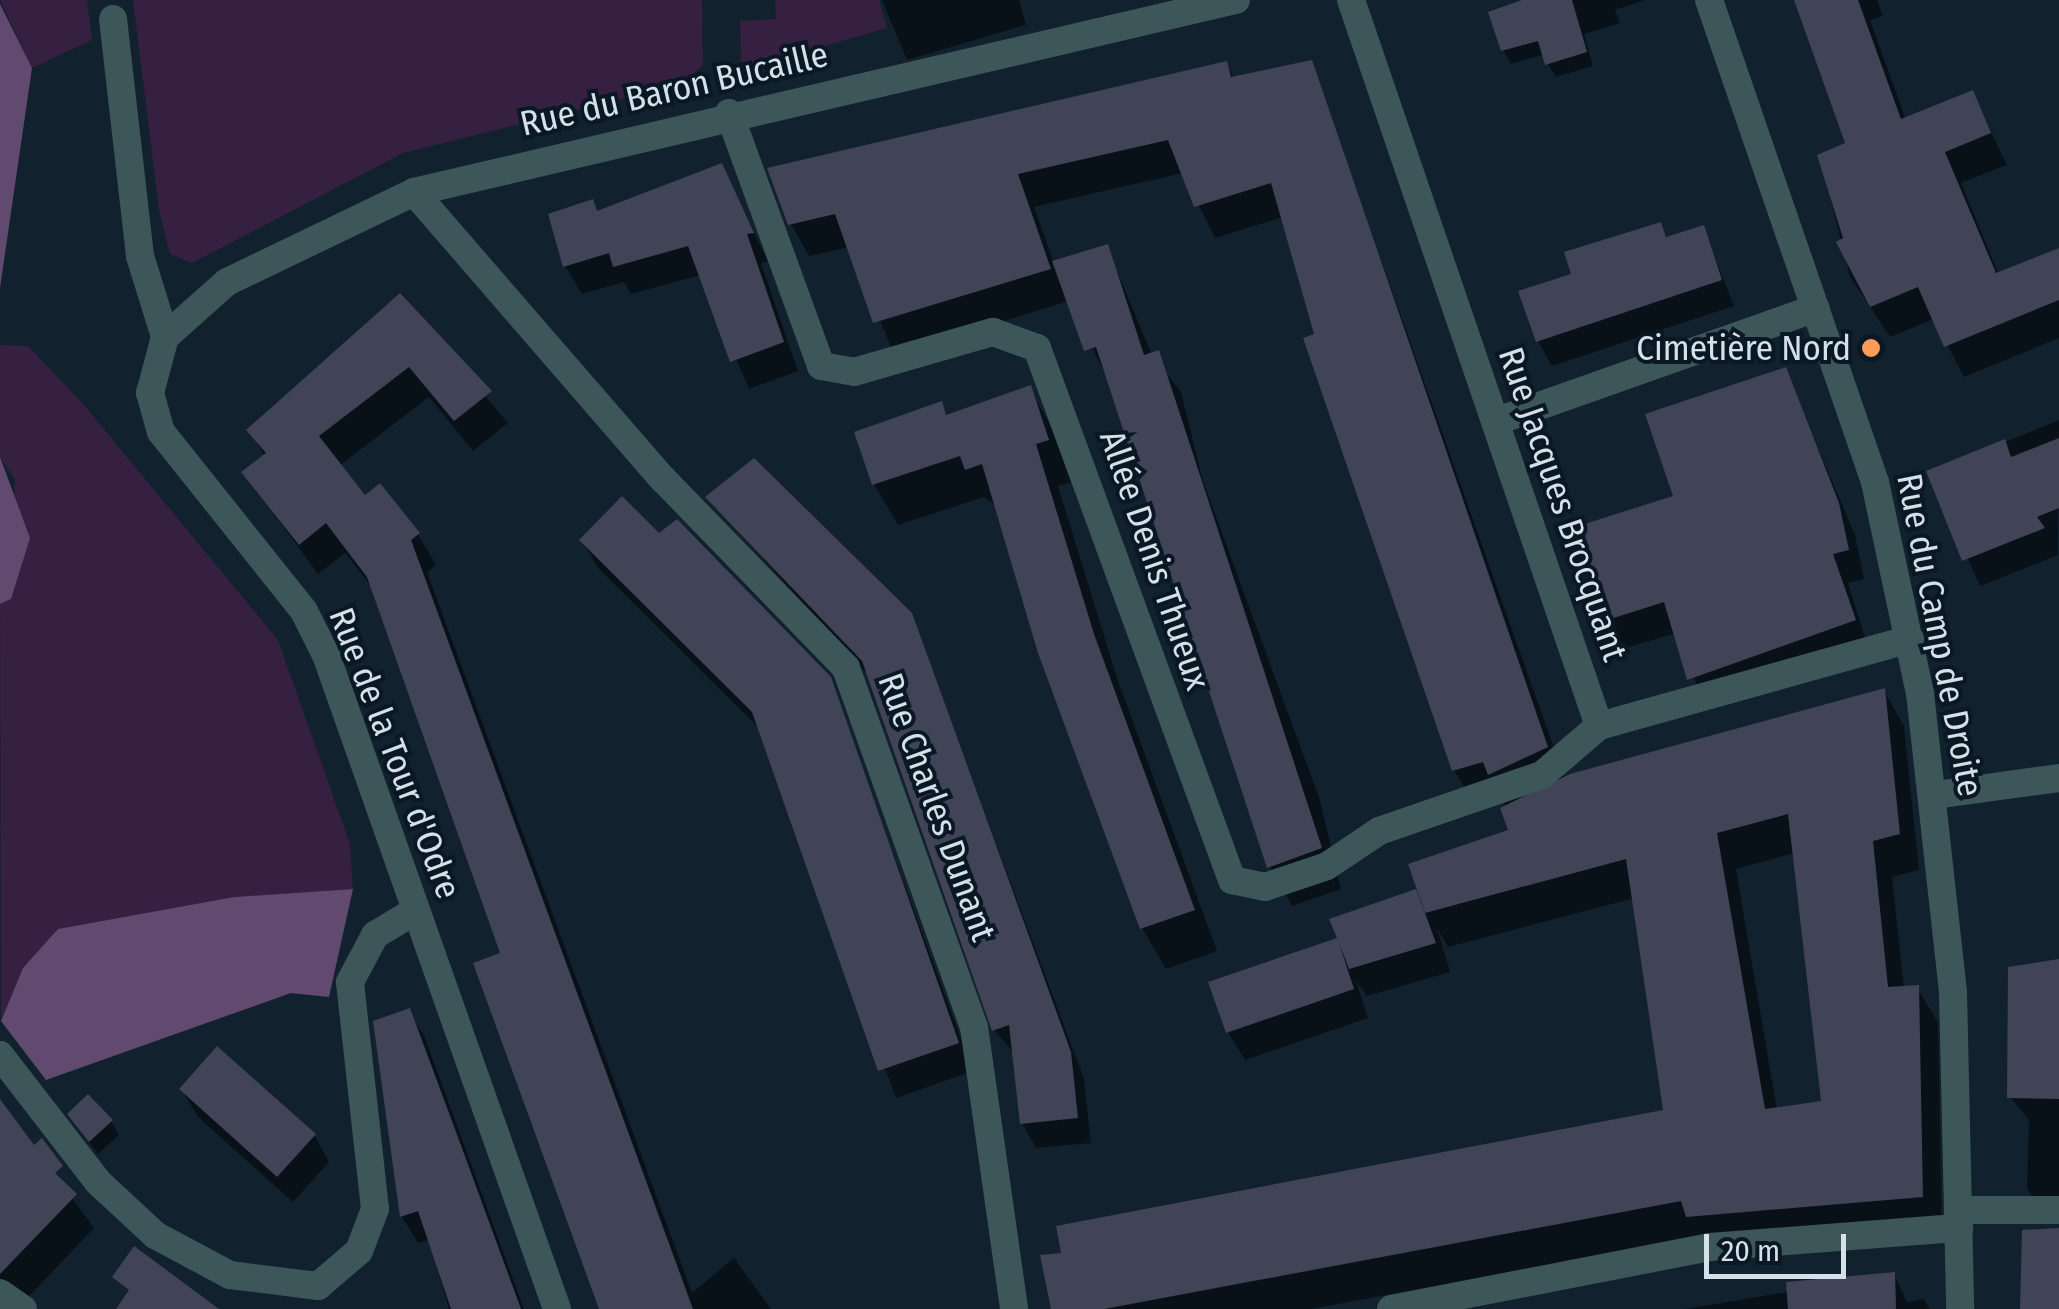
<!DOCTYPE html>
<meta charset="utf-8">
<style>
body{margin:0}
#map{position:relative;width:2059px;height:1309px;overflow:hidden;background:#12212e;font-family:"Fira Sans Condensed",sans-serif}
div>[style]{position:absolute}
.green>*{inset:0;background:#352041}
.forest>*{inset:0;background:#614970}
.shadow>*{inset:0;background:#0007}
.building>*{inset:0;background:#414456}
.minor>*{height:28px;margin:-14px;padding:0 14px;transform-origin:14px;border-radius:14px;background:#3d565a}
.tertiary>*{height:28px;margin:-14px;padding:0 14px;transform-origin:14px;border-radius:14px;background:#3d565a}
.dots>*{width:28px;height:28px;translate:-50% -50%;box-sizing:border-box;border:5px solid #091824;border-radius:50%}
span{translate:-50% -50%;white-space:nowrap;text-align:center;line-height:1.15;-webkit-text-stroke:8px #091824;paint-order:stroke}
.street-label{font-size:35px;color:#d5e0e8}
.poi-label{font-size:35px;color:#d5e0e8}
.right{translate:-100% -50%;text-align:right}
.scale{position:absolute;left:1704px;top:1234px;width:142px;height:45px;box-sizing:border-box;border:5px solid #d5e0e8;border-top:0;padding-left:12px;font-size:30px;line-height:35px;white-space:nowrap;color:#d5e0e8;-webkit-text-stroke:8px #091824;paint-order:stroke}
</style>
<div id="map">
<div class="green">
<div style="clip-path:polygon(0 0,87px 0,92px 40px,32px 68px)"></div>
<div style="clip-path:polygon(133px 0,702px 0,703px 65px,681px 84px,403px 153px,192px 263px,170px 254px,159px 210px)"></div>
<div style="clip-path:polygon(775px 0,879px 0,887px 28px,741px 70px,740px 21px,776px 19px)"></div>
<div style="clip-path:polygon(0 345px,28px 346px,84px 405px,278px 640px,350px 844px,353px 889px,234px 897px,59px 929px,23px 968px,1px 1021px,0 604px,11px 599px,15px 479px,0 457px)"></div>
</div>
<div class="forest">
<div style="clip-path:polygon(0 4px,32px 68px,0 288px)"></div>
<div style="clip-path:polygon(0 457px,30px 538px,11px 599px,0 604px)"></div>
<div style="clip-path:polygon(353px 889px,329px 997px,291px 993px,46px 1080px,1px 1021px,23px 968px,58px 929px,234px 897px)"></div>
</div>
<div class="shadow">
<div style="clip-path:polygon(882px 0,1019px 0,1026px 25px,907px 60px)"></div>
<div style="clip-path:polygon(1531px 0,1645px 0,1615px 10px,1620px 23px,1584px 34px,1593px 66px,1556px 77px,1542px 55px,1511px 64px,1503px 50px)"></div>
<div style="clip-path:polygon(1798px 0,1877px 0,1883px 16px,1870px 20px,1906px 120px,1972px 93px,2007px 165px,1961px 183px,1999px 275px,2059px 250px,2059px 338px,1964px 377px,1934px 319px,1890px 337px,1850px 277px,1820px 157px,1849px 144px)"></div>
<div style="clip-path:polygon(evenodd,1311px 62px,1565px 779px,1884px 691px,1904px 726px,1919px 870px,1892px 877px,1904px 988px,1917px 987px,1938px 1023px,1942px 1232px,1700px 1237px,1311px 1309px,1053px 1309px,1666px 1112px,1635px 898px,1448px 947px,1437px 928px,1450px 972px,1367px 996px,1356px 981px,1368px 1018px,1245px 1060px,1228px 1032px,1340px 940px,1415px 892px,1423px 905px,1511px 831px,1502px 794px,1473px 802px,1454px 770px,1283px 217px,1215px 238px,1183px 173px,1034px 207px,1054px 263px,1107px 247px,1152px 355px,1181px 392px,1203px 481px,1320px 800px,1341px 889px,1292px 906px,1270px 867px,1112px 388px,1069px 301px,894px 354px,849px 247px,809px 256px,791px 224px,1226px 64px,1235px 79px,1311px 62px,1795px 853px,1824px 1103px,1777px 1110px,1736px 869px,1795px 853px)"></div>
<div style="clip-path:polygon(721px 166px,768px 261px,761px 263px,798px 371px,749px 389px,701px 275px,631px 294px,624px 282px,582px 294px,565px 266px,598px 214px)"></div>
<div style="clip-path:polygon(1660px 225px,1668px 239px,1703px 228px,1734px 306px,1552px 366px,1538px 341px,1574px 276px)"></div>
<div style="clip-path:polygon(400px 297px,508px 423px,473px 451px,429px 397px,339px 466px,365px 499px,418px 534px,436px 565px,427px 572px,692px 1293px,734px 1258px,771px 1309px,601px 1309px,503px 955px,375px 591px,345px 553px,318px 574px,244px 473px,265px 457px,250px 430px)"></div>
<div style="clip-path:polygon(1785px 370px,1855px 535px,1864px 579px,1848px 583px,1869px 650px,1706px 708px,1676px 633px,1623px 649px,1606px 620px,1676px 498px)"></div>
<div style="clip-path:polygon(1029px 388px,1053px 429px,1071px 482px,1058px 486px,1117px 678px,1217px 951px,1166px 969px,1142px 928px,998px 507px,984px 497px,898px 525px,874px 484px,940px 404px,948px 417px)"></div>
<div style="clip-path:polygon(2059px 420px,2058px 555px,1980px 586px,1930px 473px)"></div>
<div style="clip-path:polygon(708px 498px,910px 614px,1084px 1079px,1091px 1143px,1036px 1148px,1022px 1123px,1014px 1053px,994px 1030px,870px 677px)"></div>
<div style="clip-path:polygon(659px 537px,829px 679px,973px 1071px,896px 1098px,761px 730px,598px 568px,582px 540px)"></div>
<div style="clip-path:polygon(2059px 961px,2059px 1213px,2040px 1210px,2027px 1188px,2029px 1120px,2010px 1097px)"></div>
<div style="clip-path:polygon(409px 1011px,425px 1038px,524px 1309px,449px 1309px,429px 1240px,418px 1243px,402px 1217px,376px 1023px)"></div>
<div style="clip-path:polygon(182px 1090px,314px 1135px,329px 1162px,293px 1202px,198px 1117px)"></div>
<div style="clip-path:polygon(0 1100px,94px 1228px,17px 1309px,0 1309px)"></div>
<div style="clip-path:polygon(111px 1121px,119px 1135px,98px 1154px,78px 1128px)"></div>
<div style="clip-path:polygon(1894px 1274px,1907px 1302px,1924px 1299px,1930px 1309px,1685px 1309px)"></div>
</div>
<div class="building">
<div style="clip-path:polygon(1522px 0,1572px 0,1587px 52px,1545px 65px,1538px 41px,1501px 51px,1488px 12px)"></div>
<div style="clip-path:polygon(1794px 0,1858px 0,1901px 119px,1973px 90px,1991px 133px,1945px 152px,1996px 273px,2059px 248px,2059px 300px,1944px 347px,1918px 287px,1870px 307px,1836px 242px,1843px 238px,1817px 155px,1845px 143px)"></div>
<div style="clip-path:polygon(1312px 60px,1548px 747px,1488px 775px,1483px 762px,1452px 771px,1303px 338px,1314px 334px,1271px 183px,1194px 207px,1168px 140px,1018px 174px,1051px 269px,873px 323px,835px 214px,788px 225px,767px 168px,1227px 61px,1231px 77px)"></div>
<div style="clip-path:polygon(722px 163px,754px 233px,747px 234px,784px 342px,730px 362px,688px 246px,613px 267px,609px 253px,563px 267px,548px 214px,593px 199px,597px 211px)"></div>
<div style="clip-path:polygon(1661px 222px,1666px 237px,1704px 225px,1722px 280px,1536px 342px,1518px 291px,1571px 274px,1564px 252px)"></div>
<div style="clip-path:polygon(1108px 244px,1144px 355px,1159px 350px,1322px 848px,1267px 868px,1096px 347px,1084px 351px,1052px 261px)"></div>
<div style="clip-path:polygon(400px 293px,492px 391px,454px 421px,409px 367px,319px 436px,365px 495px,380px 483px,420px 533px,411px 540px,693px 1309px,599px 1309px,473px 963px,500px 953px,367px 577px,326px 523px,299px 545px,241px 472px,266px 453px,246px 430px)"></div>
<div style="clip-path:polygon(1786px 367px,1839px 503px,1849px 550px,1833px 554px,1856px 620px,1687px 680px,1664px 602px,1604px 621px,1572px 528px,1673px 496px,1645px 414px)"></div>
<div style="clip-path:polygon(1031px 385px,1049px 440px,1036px 444px,1094px 634px,1195px 910px,1140px 929px,1038px 653px,982px 464px,965px 470px,960px 456px,872px 485px,854px 432px,942px 401px,946px 415px)"></div>
<div style="clip-path:polygon(2059px 438px,2059px 508px,2037px 517px,2045px 528px,1962px 561px,1926px 471px,2005px 439px,2011px 457px)"></div>
<div style="clip-path:polygon(754px 458px,912px 613px,1071px 1052px,1078px 1118px,1020px 1124px,1009px 1025px,992px 1031px,862px 661px,705px 497px)"></div>
<div style="clip-path:polygon(622px 496px,659px 533px,677px 519px,831px 677px,959px 1043px,878px 1071px,752px 712px,579px 540px)"></div>
<div style="clip-path:polygon(evenodd,1885px 688px,1900px 834px,1873px 841px,1888px 987px,1919px 985px,1923px 1197px,1686px 1217px,1681px 1201px,1104px 1309px,1051px 1309px,1040px 1255px,1061px 1253px,1056px 1226px,1663px 1110px,1626px 859px,1425px 913px,1408px 864px,1508px 830px,1500px 808px,1570px 774px,1885px 688px,1788px 814px,1821px 1101px,1765px 1109px,1717px 833px,1788px 814px)"></div>
<div style="clip-path:polygon(1416px 889px,1436px 943px,1349px 969px,1339px 943px,1354px 989px,1226px 1033px,1208px 982px,1337px 938px,1329px 919px)"></div>
<div style="clip-path:polygon(2059px 959px,2059px 1099px,2007px 1098px,2008px 967px)"></div>
<div style="clip-path:polygon(410px 1008px,459px 1140px,521px 1309px,451px 1309px,418px 1211px,400px 1217px,373px 1021px)"></div>
<div style="clip-path:polygon(217px 1046px,316px 1134px,277px 1177px,179px 1089px)"></div>
<div style="clip-path:polygon(88px 1094px,113px 1120px,89px 1142px,67px 1114px)"></div>
<div style="clip-path:polygon(0 1099px,34px 1145px,42px 1138px,63px 1166px,55px 1173px,77px 1194px,0 1274px)"></div>
<div style="clip-path:polygon(2059px 1228px,2059px 1309px,2020px 1309px,2022px 1230px)"></div>
<div style="clip-path:polygon(134px 1246px,219px 1309px,116px 1309px,129px 1290px,112px 1277px)"></div>
<div style="clip-path:polygon(1895px 1272px,1896px 1309px,1788px 1309px,1786px 1282px)"></div>
</div>
<div class="minor">
<div style="left:1351px;top:0;width:767px;rotate:71.14deg"></div>
<div style="left:1599px;top:726px;width:323px;rotate:-15.6deg"></div>
<div style="left:113px;top:19px;width:239px;rotate:83.5deg"></div>
<div style="left:140px;top:256px;width:85px;rotate:72.8deg"></div>
<div style="left:729px;top:113px;width:269px;rotate:70deg"></div>
<div style="left:821px;top:366px;width:34px;rotate:10deg"></div>
<div style="left:854px;top:372px;width:145px;rotate:-16.1deg"></div>
<div style="left:993px;top:332px;width:47px;rotate:20deg"></div>
<div style="left:1037px;top:348px;width:567px;rotate:69.87deg"></div>
<div style="left:1232px;top:880px;width:34px;rotate:12deg"></div>
<div style="left:1265px;top:887px;width:65px;rotate:-18.7deg"></div>
<div style="left:1327px;top:866px;width:63px;rotate:-33.9deg"></div>
<div style="left:1379px;top:831px;width:172px;rotate:-19deg"></div>
<div style="left:1542px;top:775px;width:75px;rotate:-40.7deg"></div>
<div style="left:414px;top:192px;width:380px;rotate:49.1deg"></div>
<div style="left:663px;top:479px;width:263px;rotate:45.9deg"></div>
<div style="left:846px;top:668px;width:381px;rotate:70.4deg"></div>
<div style="left:974px;top:1027px;width:285px;rotate:81.9deg"></div>
<div style="left:1497px;top:421px;width:338px;rotate:-19.5deg"></div>
<div style="left:1935px;top:795px;width:125px;rotate:-7.8deg"></div>
<div style="left:0;top:1055px;width:160px;rotate:52.3deg"></div>
<div style="left:98px;top:1182px;width:78px;rotate:42.9deg"></div>
<div style="left:155px;top:1235px;width:85px;rotate:28.1deg"></div>
<div style="left:230px;top:1275px;width:89px;rotate:7.1deg"></div>
<div style="left:318px;top:1286px;width:54px;rotate:-40.5deg"></div>
<div style="left:359px;top:1251px;width:45px;rotate:-69.1deg"></div>
<div style="left:375px;top:1209px;width:228px;rotate:-96.3deg"></div>
<div style="left:350px;top:982px;width:53px;rotate:-62deg"></div>
<div style="left:375px;top:935px;width:47px;rotate:-31deg"></div>
<div style="left:1959px;top:1210px;width:100px"></div>
<div style="left:0;top:1293px;width:28px;rotate:35deg"></div>
<div style="left:557px;top:1309px;width:694px;rotate:-109.45deg"></div>
<div style="left:326px;top:655px;width:49px;rotate:-116.6deg"></div>
<div style="left:304px;top:611px;width:229px;rotate:-128.6deg"></div>
<div style="left:161px;top:432px;width:41px;rotate:-105.8deg"></div>
<div style="left:150px;top:393px;width:58px;rotate:-75deg"></div>
<div style="left:165px;top:337px;width:83px;rotate:-41.6deg"></div>
<div style="left:227px;top:282px;width:208px;rotate:-25.7deg"></div>
<div style="left:414px;top:192px;width:844px;rotate:-13.15deg"></div>
<div style="left:1391px;top:1309px;width:325px;rotate:-11deg"></div>
<div style="left:1710px;top:1247px;width:250px;rotate:-4.4deg"></div>
</div>
<div class="tertiary">
<div style="left:1709px;top:0;width:510px;rotate:71deg"></div>
<div style="left:1875px;top:482px;width:216px;rotate:78deg"></div>
<div style="left:1920px;top:693px;width:301px;rotate:83.7deg"></div>
<div style="left:1953px;top:992px;width:317px;rotate:88.7deg"></div>
</div>
<div class="dots">
<div style="left:1871px;top:348px;background:#fd9c55"></div>
</div>
<div class="street-label">
<span style="left:674px;top:89px;rotate:-13deg">Rue du Baron Bucaille</span>
<span style="left:1563px;top:504px;rotate:71deg">Rue Jacques Brocquant</span>
<span style="left:1155px;top:560px;rotate:71deg">Allée Denis Thueux</span>
<span style="left:1940px;top:635px;rotate:79deg">Rue du Camp de Droite</span>
<span style="left:395px;top:753px;rotate:69deg">Rue de la Tour d'Odre</span>
<span style="left:937px;top:807px;rotate:70deg">Rue Charles Dunant</span>
</div>
<div class="poi-label">
<span class="right" style="left:1851px;top:348px">Cimetière Nord</span>
</div>
<div class="scale">20 m</div>
</div>
